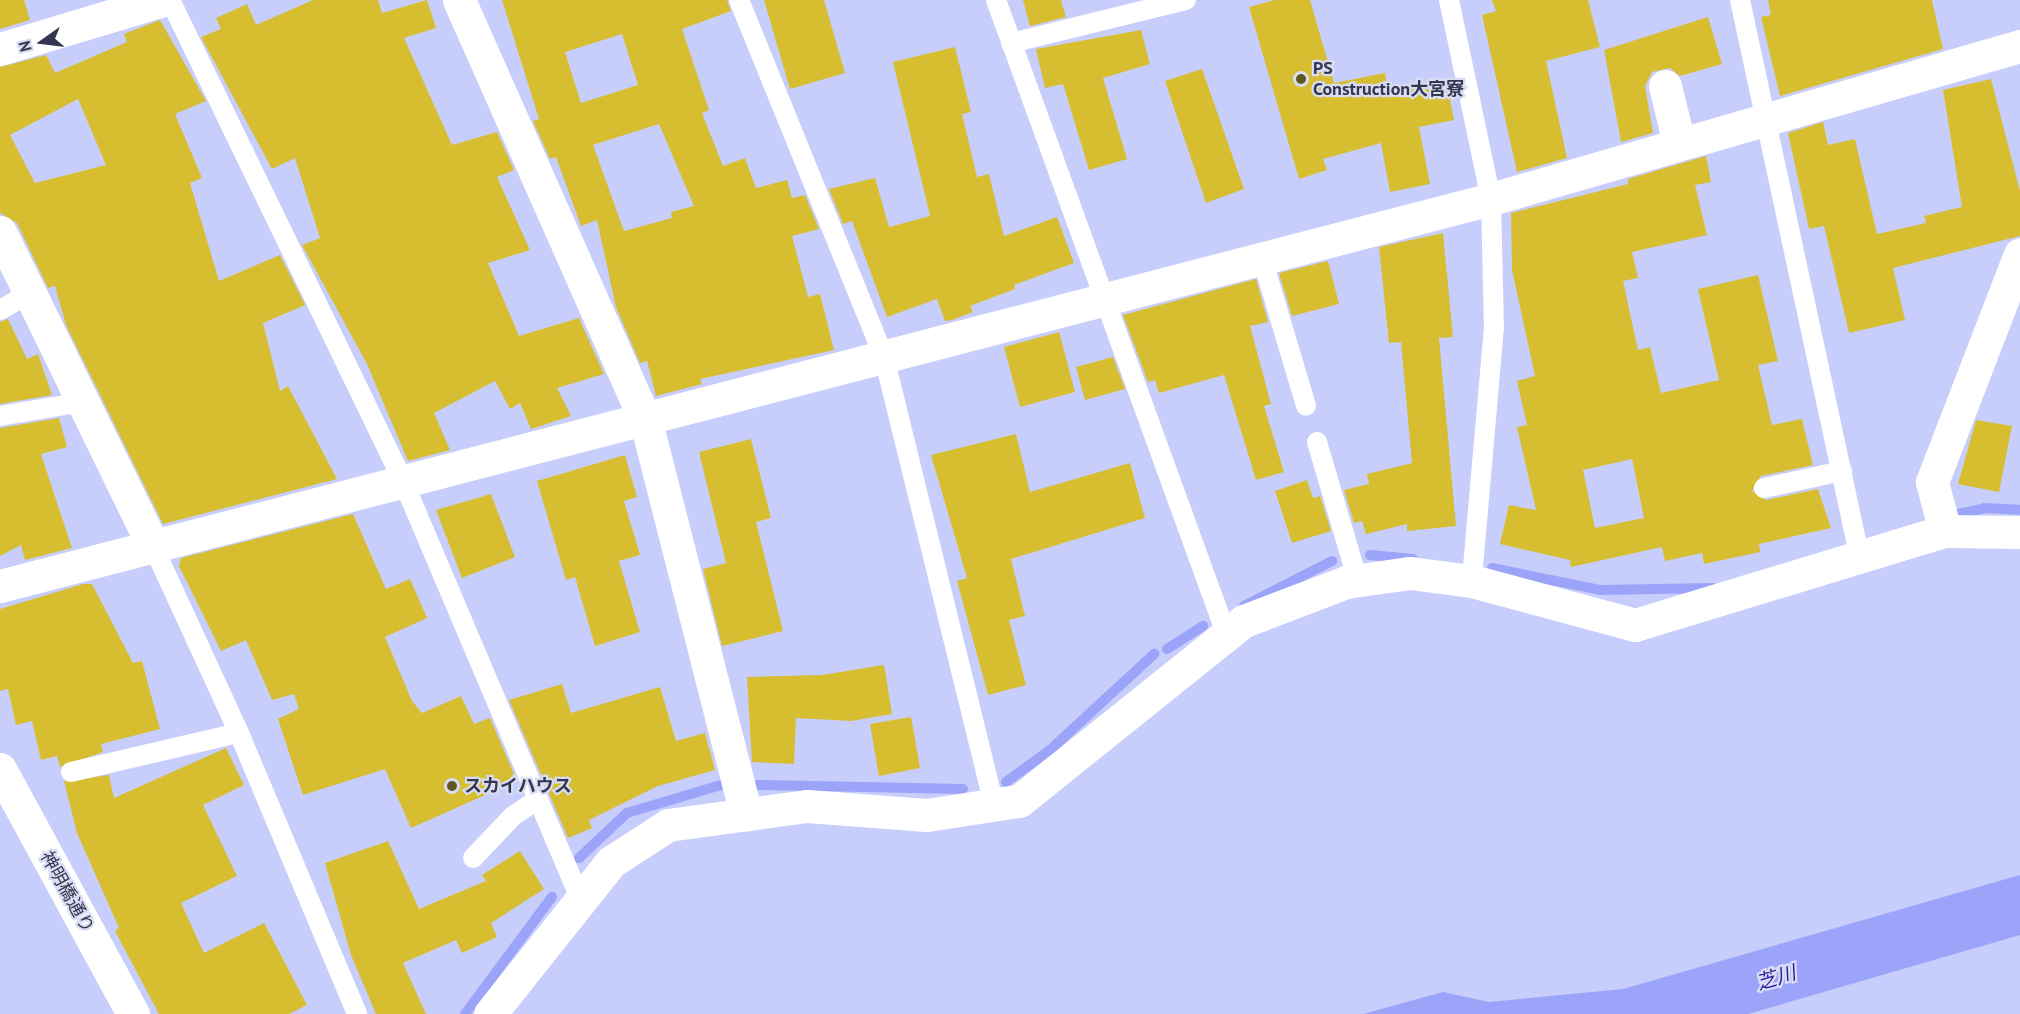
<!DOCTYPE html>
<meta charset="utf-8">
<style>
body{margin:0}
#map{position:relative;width:2020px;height:1014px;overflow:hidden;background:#c7cefc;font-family:"PT Sans","Noto Sans JP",sans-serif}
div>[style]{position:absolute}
.water>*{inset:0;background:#9ba4f8}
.stream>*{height:10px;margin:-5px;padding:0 5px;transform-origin:5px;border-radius:5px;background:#9ba4f8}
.building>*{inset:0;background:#d7be31}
.service>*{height:20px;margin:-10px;padding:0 10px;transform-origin:10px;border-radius:10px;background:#fff}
.minor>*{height:33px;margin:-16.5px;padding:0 16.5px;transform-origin:16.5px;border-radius:16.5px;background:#fff}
.tertiary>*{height:33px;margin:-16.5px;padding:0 16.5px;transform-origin:16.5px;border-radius:16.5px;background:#fff}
.dots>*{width:16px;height:16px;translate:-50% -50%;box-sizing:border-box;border:3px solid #d9ddf4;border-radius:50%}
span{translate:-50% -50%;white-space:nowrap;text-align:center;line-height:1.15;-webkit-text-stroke:4.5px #d9ddf4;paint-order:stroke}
.poi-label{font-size:18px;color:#34374e;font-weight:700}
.left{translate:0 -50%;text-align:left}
.street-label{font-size:18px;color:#34374e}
.water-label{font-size:20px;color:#301e97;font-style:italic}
.north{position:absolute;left:12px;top:12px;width:60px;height:60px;-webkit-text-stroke:4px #d9ddf4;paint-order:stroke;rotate:256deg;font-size:16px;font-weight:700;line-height:24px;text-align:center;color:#34374e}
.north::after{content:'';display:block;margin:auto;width:21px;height:27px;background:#34374e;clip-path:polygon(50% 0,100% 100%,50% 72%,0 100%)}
</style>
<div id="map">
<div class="water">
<div style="clip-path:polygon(2020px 875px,2020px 935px,1748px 1014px,1363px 1014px,1443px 992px,1489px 1002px,1623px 989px)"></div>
</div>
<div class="stream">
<div style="left:1948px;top:516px;width:38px;rotate:-12deg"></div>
<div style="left:1985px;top:508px;width:35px;rotate:3deg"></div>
<div style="left:1370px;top:555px;width:43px;rotate:5.3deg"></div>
<div style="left:1492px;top:568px;width:110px;rotate:11.5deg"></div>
<div style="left:1600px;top:590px;width:113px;rotate:-1deg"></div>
<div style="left:1244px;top:606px;width:99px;rotate:-27.1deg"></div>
<div style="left:1167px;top:649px;width:43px;rotate:-32.6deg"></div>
<div style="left:1006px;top:782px;width:54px;rotate:-36deg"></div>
<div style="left:1050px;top:750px;width:142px;rotate:-42.7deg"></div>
<div style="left:757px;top:785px;width:206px;rotate:1.1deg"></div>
<div style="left:579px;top:858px;width:66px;rotate:-43.2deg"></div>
<div style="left:627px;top:813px;width:98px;rotate:-16.6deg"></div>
<div style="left:465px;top:1014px;width:146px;rotate:-53.4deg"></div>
</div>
<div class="building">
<div style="clip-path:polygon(0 0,24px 0,30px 20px,0 29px)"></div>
<div style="clip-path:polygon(313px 0,378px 0,382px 13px,427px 0,436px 28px,404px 38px,452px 145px,497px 132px,514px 170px,497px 177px,530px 250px,488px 263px,519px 336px,579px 318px,604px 374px,557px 388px,571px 416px,531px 429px,520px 403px,510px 409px,495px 381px,434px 413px,450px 450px,408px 461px,367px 364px,302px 245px,320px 238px,295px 158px,272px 169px,201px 37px,221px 29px,216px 18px,247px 4px,256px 25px)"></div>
<div style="clip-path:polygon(evenodd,502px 0,727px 0,731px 11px,682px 29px,709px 110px,702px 113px,723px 166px,745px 158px,756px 188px,787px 180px,792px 198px,805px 195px,819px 229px,792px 236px,808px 297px,820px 294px,834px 350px,700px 379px,702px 384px,656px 396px,647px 361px,640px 363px,616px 307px,597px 220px,581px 226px,556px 157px,550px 159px,533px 121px,539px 119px,502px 0,622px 34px,638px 85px,581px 103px,565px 52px,622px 34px,502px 0,659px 124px,694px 206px,671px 212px,672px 218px,624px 231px,593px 145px,659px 124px)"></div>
<div style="clip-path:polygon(764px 0,824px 0,845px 73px,790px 89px)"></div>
<div style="clip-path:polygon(1023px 0,1061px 0,1066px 17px,1030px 26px)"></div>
<div style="clip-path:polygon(1275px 0,1310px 0,1334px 83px,1385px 73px,1388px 91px,1446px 80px,1454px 120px,1419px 127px,1430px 184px,1390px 192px,1381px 143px,1323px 159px,1327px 170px,1299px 179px,1249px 7px)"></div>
<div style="clip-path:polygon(1492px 0,1588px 0,1600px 47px,1546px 61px,1567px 158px,1517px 172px,1482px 15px,1496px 11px)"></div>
<div style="clip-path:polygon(1768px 0,1932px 0,1943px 49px,1780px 96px,1761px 17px,1771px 15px)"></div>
<div style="clip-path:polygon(1708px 17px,1722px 64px,1680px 76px,1670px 68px,1652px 72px,1645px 86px,1653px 133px,1621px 142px,1604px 50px)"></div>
<div style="clip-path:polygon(evenodd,160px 20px,206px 101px,175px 114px,202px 178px,190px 183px,219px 281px,280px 255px,305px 305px,263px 323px,280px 391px,288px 386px,337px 479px,163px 524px,66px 325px,55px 286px,48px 288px,17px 223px,0 213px,0 67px,46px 55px,55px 73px,127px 42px,124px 34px,160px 20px,78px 99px,106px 165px,35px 183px,10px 135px,78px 99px)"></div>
<div style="clip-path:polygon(1141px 30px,1150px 64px,1103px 78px,1127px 159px,1089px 170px,1063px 84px,1045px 88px,1036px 49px)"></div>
<div style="clip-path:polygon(955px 47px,971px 112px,962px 114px,977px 177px,989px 174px,1004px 236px,1057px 217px,1074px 263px,1014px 285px,1015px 289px,970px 306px,973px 312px,952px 320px,945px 321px,937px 299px,887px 317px,852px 221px,843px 224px,829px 189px,875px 178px,889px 227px,930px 216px,893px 62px)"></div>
<div style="clip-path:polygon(1202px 69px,1244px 189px,1206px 203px,1165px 81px)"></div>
<div style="clip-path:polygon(1991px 79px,2020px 191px,2020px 236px,1893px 268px,1905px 320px,1849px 333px,1824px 226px,1809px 229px,1788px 133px,1823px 122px,1828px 145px,1855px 139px,1877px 234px,1926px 223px,1924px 216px,1962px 207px,1943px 90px)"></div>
<div style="clip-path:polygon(evenodd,1706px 156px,1711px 182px,1695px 185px,1707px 235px,1632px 252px,1638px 278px,1623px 281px,1638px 350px,1650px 347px,1661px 393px,1719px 380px,1698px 289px,1758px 275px,1778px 361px,1758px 365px,1772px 425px,1802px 419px,1813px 465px,1761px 476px,1752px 491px,1766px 500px,1818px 489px,1831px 528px,1759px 544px,1760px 552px,1704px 564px,1702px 553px,1665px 561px,1662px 547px,1571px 567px,1570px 560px,1500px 544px,1509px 505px,1536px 510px,1517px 427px,1527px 425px,1517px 381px,1535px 376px,1512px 270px,1511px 213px,1628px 184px,1628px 179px,1706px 156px,1632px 459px,1644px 518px,1595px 528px,1583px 470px,1632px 459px)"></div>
<div style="clip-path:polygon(1443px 233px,1453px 337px,1439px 338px,1456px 526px,1407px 531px,1407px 524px,1366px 534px,1362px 521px,1354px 523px,1344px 490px,1369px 484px,1367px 474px,1412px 463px,1401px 342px,1389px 343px,1379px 247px)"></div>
<div style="clip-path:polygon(1328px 261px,1339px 304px,1292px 316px,1279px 273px)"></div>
<div style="clip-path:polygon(1256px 279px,1268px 322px,1250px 326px,1271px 404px,1264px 406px,1284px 472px,1256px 480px,1224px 375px,1159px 393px,1155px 380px,1148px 382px,1123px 315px)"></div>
<div style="clip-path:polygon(8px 319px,27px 359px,38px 354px,52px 395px,0 404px,0 322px)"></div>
<div style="clip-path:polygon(1059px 332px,1075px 392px,1020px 407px,1004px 347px)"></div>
<div style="clip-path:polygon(1113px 357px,1125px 389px,1085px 400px,1076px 367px)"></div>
<div style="clip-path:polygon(59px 418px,67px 447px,41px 454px,72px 548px,25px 560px,21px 545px,0 556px,0 428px)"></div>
<div style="clip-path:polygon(1976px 420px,2012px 426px,1999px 492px,1958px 484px)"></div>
<div style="clip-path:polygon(1016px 434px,1030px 492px,1130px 463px,1145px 518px,1011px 559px,1025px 616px,1009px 620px,1026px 685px,988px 695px,957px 581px,967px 578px,931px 455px)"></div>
<div style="clip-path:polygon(751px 439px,771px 518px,756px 522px,783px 631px,722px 646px,703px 569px,726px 563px,699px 452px)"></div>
<div style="clip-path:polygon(625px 455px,637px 497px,624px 501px,640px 555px,619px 561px,640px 632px,595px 646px,575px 577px,566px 580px,537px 481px)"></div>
<div style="clip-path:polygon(1307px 480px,1313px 498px,1320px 496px,1331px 531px,1292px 543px,1275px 491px)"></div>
<div style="clip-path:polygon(491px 494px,515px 557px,462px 578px,436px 510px)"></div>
<div style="clip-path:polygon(353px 514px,386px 589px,410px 579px,427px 618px,385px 637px,412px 701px,422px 713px,461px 696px,474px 724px,490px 718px,517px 781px,411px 828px,385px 769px,303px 795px,278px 719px,299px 709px,294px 694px,272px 700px,246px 640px,221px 651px,179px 566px,181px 558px)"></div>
<div style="clip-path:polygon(83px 584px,92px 584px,133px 663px,142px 661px,160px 729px,101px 744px,103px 752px,60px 767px,57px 756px,41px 760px,32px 721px,16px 725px,8px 689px,0 691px,0 609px)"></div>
<div style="clip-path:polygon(884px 665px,892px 714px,851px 721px,796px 718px,794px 764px,752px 762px,747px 677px,822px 675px)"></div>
<div style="clip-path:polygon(562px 684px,571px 713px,660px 687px,676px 741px,705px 733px,715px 770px,658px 786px,589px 820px,592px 828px,568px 838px,509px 700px)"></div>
<div style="clip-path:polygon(911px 717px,920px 768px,879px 776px,870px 724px)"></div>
<div style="clip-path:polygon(226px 748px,244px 785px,203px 805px,237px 876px,181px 903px,204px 953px,264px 923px,307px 1005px,289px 1014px,159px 1014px,115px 931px,119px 928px,77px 833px,64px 781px,109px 775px,114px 798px)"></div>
<div style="clip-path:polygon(388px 841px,419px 909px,486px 881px,482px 875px,520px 851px,544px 889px,491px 923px,497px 937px,462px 953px,456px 940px,403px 963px,426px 1014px,376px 1014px,351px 955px,325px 863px)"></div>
</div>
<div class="service">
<div style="left:170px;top:0;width:534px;rotate:64.15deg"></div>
<div style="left:403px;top:481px;width:455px;rotate:67deg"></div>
<div style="left:739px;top:0;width:385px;rotate:67.9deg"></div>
<div style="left:884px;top:357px;width:465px;rotate:76.2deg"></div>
<div style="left:996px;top:0;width:677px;rotate:70.04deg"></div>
<div style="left:1449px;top:0;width:203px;rotate:78.1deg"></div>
<div style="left:1491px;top:199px;width:128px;rotate:88.7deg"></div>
<div style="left:1494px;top:327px;width:255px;rotate:95deg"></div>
<div style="left:1740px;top:0;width:572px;rotate:77.88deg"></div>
<div style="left:1011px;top:43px;width:180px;rotate:-13.8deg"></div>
<div style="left:1262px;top:258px;width:154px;rotate:73.4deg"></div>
<div style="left:0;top:310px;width:34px;rotate:-30deg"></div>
<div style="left:0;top:416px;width:84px;rotate:-9.6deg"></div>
<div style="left:1317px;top:442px;width:145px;rotate:73.6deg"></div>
<div style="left:1764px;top:488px;width:80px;rotate:-12.3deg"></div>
<div style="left:153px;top:546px;width:206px;rotate:65.3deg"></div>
<div style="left:239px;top:733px;width:305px;rotate:67.2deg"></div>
<div style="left:71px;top:772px;width:172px;rotate:-13.1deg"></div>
<div style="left:473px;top:858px;width:58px;rotate:-46.4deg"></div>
<div style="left:513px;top:816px;width:30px;rotate:-34deg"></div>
</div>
<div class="minor">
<div style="left:459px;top:0;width:462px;rotate:66.1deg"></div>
<div style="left:646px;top:422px;width:405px;rotate:75.7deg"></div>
<div style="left:0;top:49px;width:170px;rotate:-16.7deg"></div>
<div style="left:1665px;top:86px;width:59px;rotate:76.2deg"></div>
<div style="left:0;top:232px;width:349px;rotate:64deg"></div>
<div style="left:1945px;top:531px;width:51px;rotate:-104.9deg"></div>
<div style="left:1932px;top:482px;width:244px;rotate:-68.9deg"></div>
<div style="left:0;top:586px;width:1540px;rotate:-14.55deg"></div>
<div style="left:1491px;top:199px;width:551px;rotate:-16.13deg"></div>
<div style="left:490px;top:1014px;width:194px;rotate:-51.5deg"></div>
<div style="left:611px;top:862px;width:68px;rotate:-33deg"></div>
<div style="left:668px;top:825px;width:140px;rotate:-7.8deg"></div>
<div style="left:807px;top:806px;width:120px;rotate:4.3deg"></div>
<div style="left:927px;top:815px;width:93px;rotate:-8.7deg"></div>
<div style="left:1019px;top:801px;width:288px;rotate:-38.7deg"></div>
<div style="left:1244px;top:621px;width:109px;rotate:-20.9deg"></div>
<div style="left:1346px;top:582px;width:65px;rotate:-8deg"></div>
<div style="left:1410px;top:573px;width:63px;rotate:7.4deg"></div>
<div style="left:1472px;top:581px;width:169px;rotate:15.1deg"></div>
<div style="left:1635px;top:625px;width:324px;rotate:-16.9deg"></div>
<div style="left:1945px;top:531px;width:75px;rotate:0.8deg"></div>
</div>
<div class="tertiary">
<div style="left:0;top:769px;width:279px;rotate:61.5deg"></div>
</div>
<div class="dots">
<div style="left:1301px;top:79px;background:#605723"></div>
<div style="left:452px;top:786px;background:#605723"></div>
</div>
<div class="poi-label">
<span class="left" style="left:1313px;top:79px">PS<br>Construction大宮寮</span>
<span class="left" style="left:464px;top:786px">スカイハウス</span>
</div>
<div class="street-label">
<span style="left:67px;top:892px;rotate:61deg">神明橋通り</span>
</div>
<div class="water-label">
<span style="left:1776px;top:978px;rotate:-17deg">芝川</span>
</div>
<div class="north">N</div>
</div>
